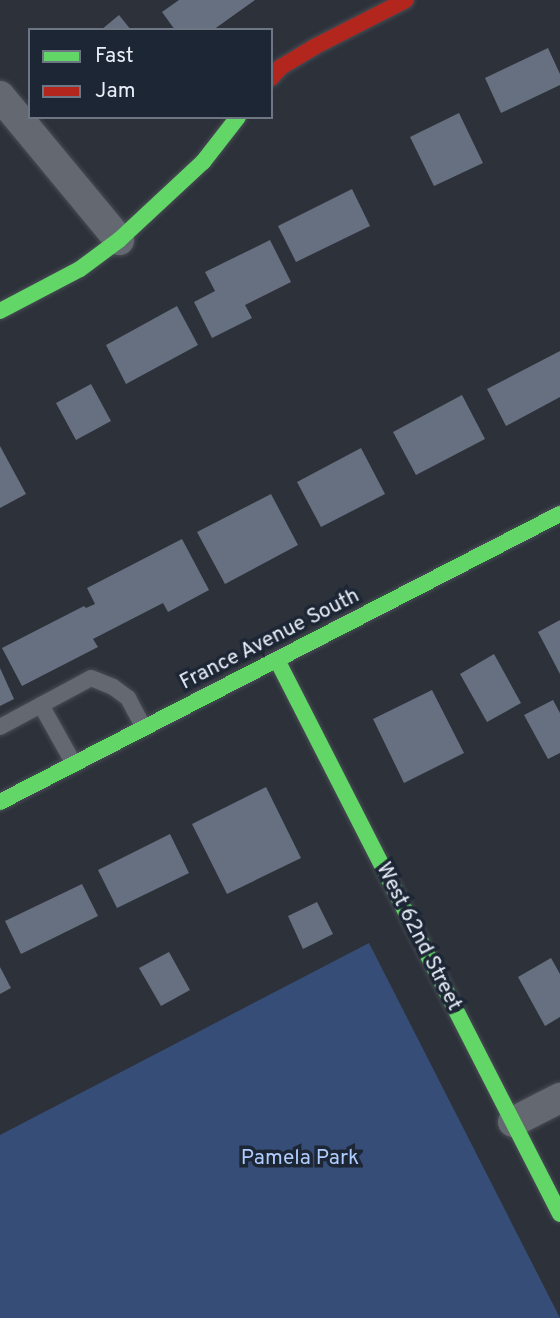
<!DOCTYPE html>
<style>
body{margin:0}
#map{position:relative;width:560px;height:1318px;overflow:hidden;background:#2d313a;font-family:Overpass,sans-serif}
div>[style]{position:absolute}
.green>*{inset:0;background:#364e77}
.building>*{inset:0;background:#677080}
.roads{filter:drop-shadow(0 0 2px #484d54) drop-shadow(0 0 2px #484d54)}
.lane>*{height:16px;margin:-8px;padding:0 8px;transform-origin:8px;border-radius:8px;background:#646870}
.street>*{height:30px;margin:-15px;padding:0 15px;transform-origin:15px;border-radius:15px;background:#646870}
.fast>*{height:16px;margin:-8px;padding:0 8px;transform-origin:8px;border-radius:8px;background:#63d668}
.jam>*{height:16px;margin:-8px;padding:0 8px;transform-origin:8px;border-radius:8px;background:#b3261e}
span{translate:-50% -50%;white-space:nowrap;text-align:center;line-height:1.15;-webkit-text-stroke:7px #1d2635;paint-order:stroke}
.street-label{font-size:21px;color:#e8eff9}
.park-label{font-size:21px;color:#afccfe}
.legend{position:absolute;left:28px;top:28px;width:245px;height:91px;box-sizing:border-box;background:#1d2635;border:2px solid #6e7683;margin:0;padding:9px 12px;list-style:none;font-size:21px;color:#e8eff9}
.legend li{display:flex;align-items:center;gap:14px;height:35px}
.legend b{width:35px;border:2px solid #6e7683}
</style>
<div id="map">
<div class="green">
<div style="clip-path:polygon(369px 943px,560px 1318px,0 1318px,0 1135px)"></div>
</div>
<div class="building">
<div style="clip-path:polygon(179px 0,255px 0,213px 30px,175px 30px,162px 12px)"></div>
<div style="clip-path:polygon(119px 15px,131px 30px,101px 30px)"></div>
<div style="clip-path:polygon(548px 48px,560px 74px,560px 85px,501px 113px,485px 78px)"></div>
<div style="clip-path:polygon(459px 113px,483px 163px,434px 186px,410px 137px)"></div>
<div style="clip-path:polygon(352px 189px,370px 226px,296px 262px,278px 226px)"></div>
<div style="clip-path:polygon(270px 240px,291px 282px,245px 305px,252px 318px,212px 338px,194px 302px,215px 291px,205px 272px)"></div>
<div style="clip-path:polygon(177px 306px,198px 345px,126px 384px,106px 345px)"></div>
<div style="clip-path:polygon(560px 351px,560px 397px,506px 426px,487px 389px)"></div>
<div style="clip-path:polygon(91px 384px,111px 421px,76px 440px,56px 403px)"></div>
<div style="clip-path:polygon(462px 395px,485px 439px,416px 475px,393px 432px)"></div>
<div style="clip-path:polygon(0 446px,26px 494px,0 508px)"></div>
<div style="clip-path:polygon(361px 448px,385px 494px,321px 527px,297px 482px)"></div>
<div style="clip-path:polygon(271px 494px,298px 545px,225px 584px,197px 532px)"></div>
<div style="clip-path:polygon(182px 539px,209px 590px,168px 612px,163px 603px,93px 639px,98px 647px,22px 686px,2px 648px,84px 606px,86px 608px,95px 604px,87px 588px)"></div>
<div style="clip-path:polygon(560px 620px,560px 674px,538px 632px)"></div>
<div style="clip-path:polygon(494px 654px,521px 703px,487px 722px,460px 674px)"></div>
<div style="clip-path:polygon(0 668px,14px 699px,0 706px)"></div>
<div style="clip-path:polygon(432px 690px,464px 753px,404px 783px,373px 719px)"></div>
<div style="clip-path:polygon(553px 700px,560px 713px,560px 753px,548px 759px,524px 715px)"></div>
<div style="clip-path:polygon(266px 787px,301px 858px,227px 894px,192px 824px)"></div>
<div style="clip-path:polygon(170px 834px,189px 873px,117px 908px,98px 870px)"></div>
<div style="clip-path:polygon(82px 884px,98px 916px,21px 954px,5px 921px)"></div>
<div style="clip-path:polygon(317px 902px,333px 934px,303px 949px,288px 916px)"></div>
<div style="clip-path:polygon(169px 952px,190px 990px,161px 1006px,139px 968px)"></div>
<div style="clip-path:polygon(551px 958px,560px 974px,560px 1017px,545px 1026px,518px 977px)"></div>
<div style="clip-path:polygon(0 967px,11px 988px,0 994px)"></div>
</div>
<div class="roads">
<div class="lane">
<div style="left:41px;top:705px;width:68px;rotate:60.8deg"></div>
<div style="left:0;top:727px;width:103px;rotate:-28.3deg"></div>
<div style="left:91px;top:678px;width:24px;rotate:22deg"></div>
<div style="left:113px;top:687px;width:19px;rotate:36deg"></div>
<div style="left:128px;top:698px;width:34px;rotate:62deg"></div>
</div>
<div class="street">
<div style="left:0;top:96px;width:187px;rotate:50.4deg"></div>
<div style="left:513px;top:1122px;width:53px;rotate:-27.1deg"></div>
</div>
<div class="fast">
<div style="left:0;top:311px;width:90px;rotate:-27.7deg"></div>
<div style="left:80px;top:269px;width:49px;rotate:-36.6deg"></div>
<div style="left:119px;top:240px;width:115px;rotate:-42.9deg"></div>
<div style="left:203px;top:162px;width:57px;rotate:-52.1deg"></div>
<div style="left:277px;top:660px;width:622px;rotate:62.94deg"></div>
<div style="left:0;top:802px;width:630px;rotate:-27.22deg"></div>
</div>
<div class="jam">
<div style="left:271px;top:78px;width:15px;rotate:-48deg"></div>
<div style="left:281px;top:67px;width:39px;rotate:-31deg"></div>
<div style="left:314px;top:47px;width:103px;rotate:-27.1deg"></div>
</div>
</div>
<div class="street-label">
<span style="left:270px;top:640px;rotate:-27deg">France Avenue South</span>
<span style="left:418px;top:937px;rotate:63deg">West 62nd Street</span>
</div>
<div class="park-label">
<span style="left:300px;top:1159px">Pamela Park</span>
</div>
<ul class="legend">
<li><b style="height:9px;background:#63d668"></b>Fast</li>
<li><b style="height:9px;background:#b3261e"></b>Jam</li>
</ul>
</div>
